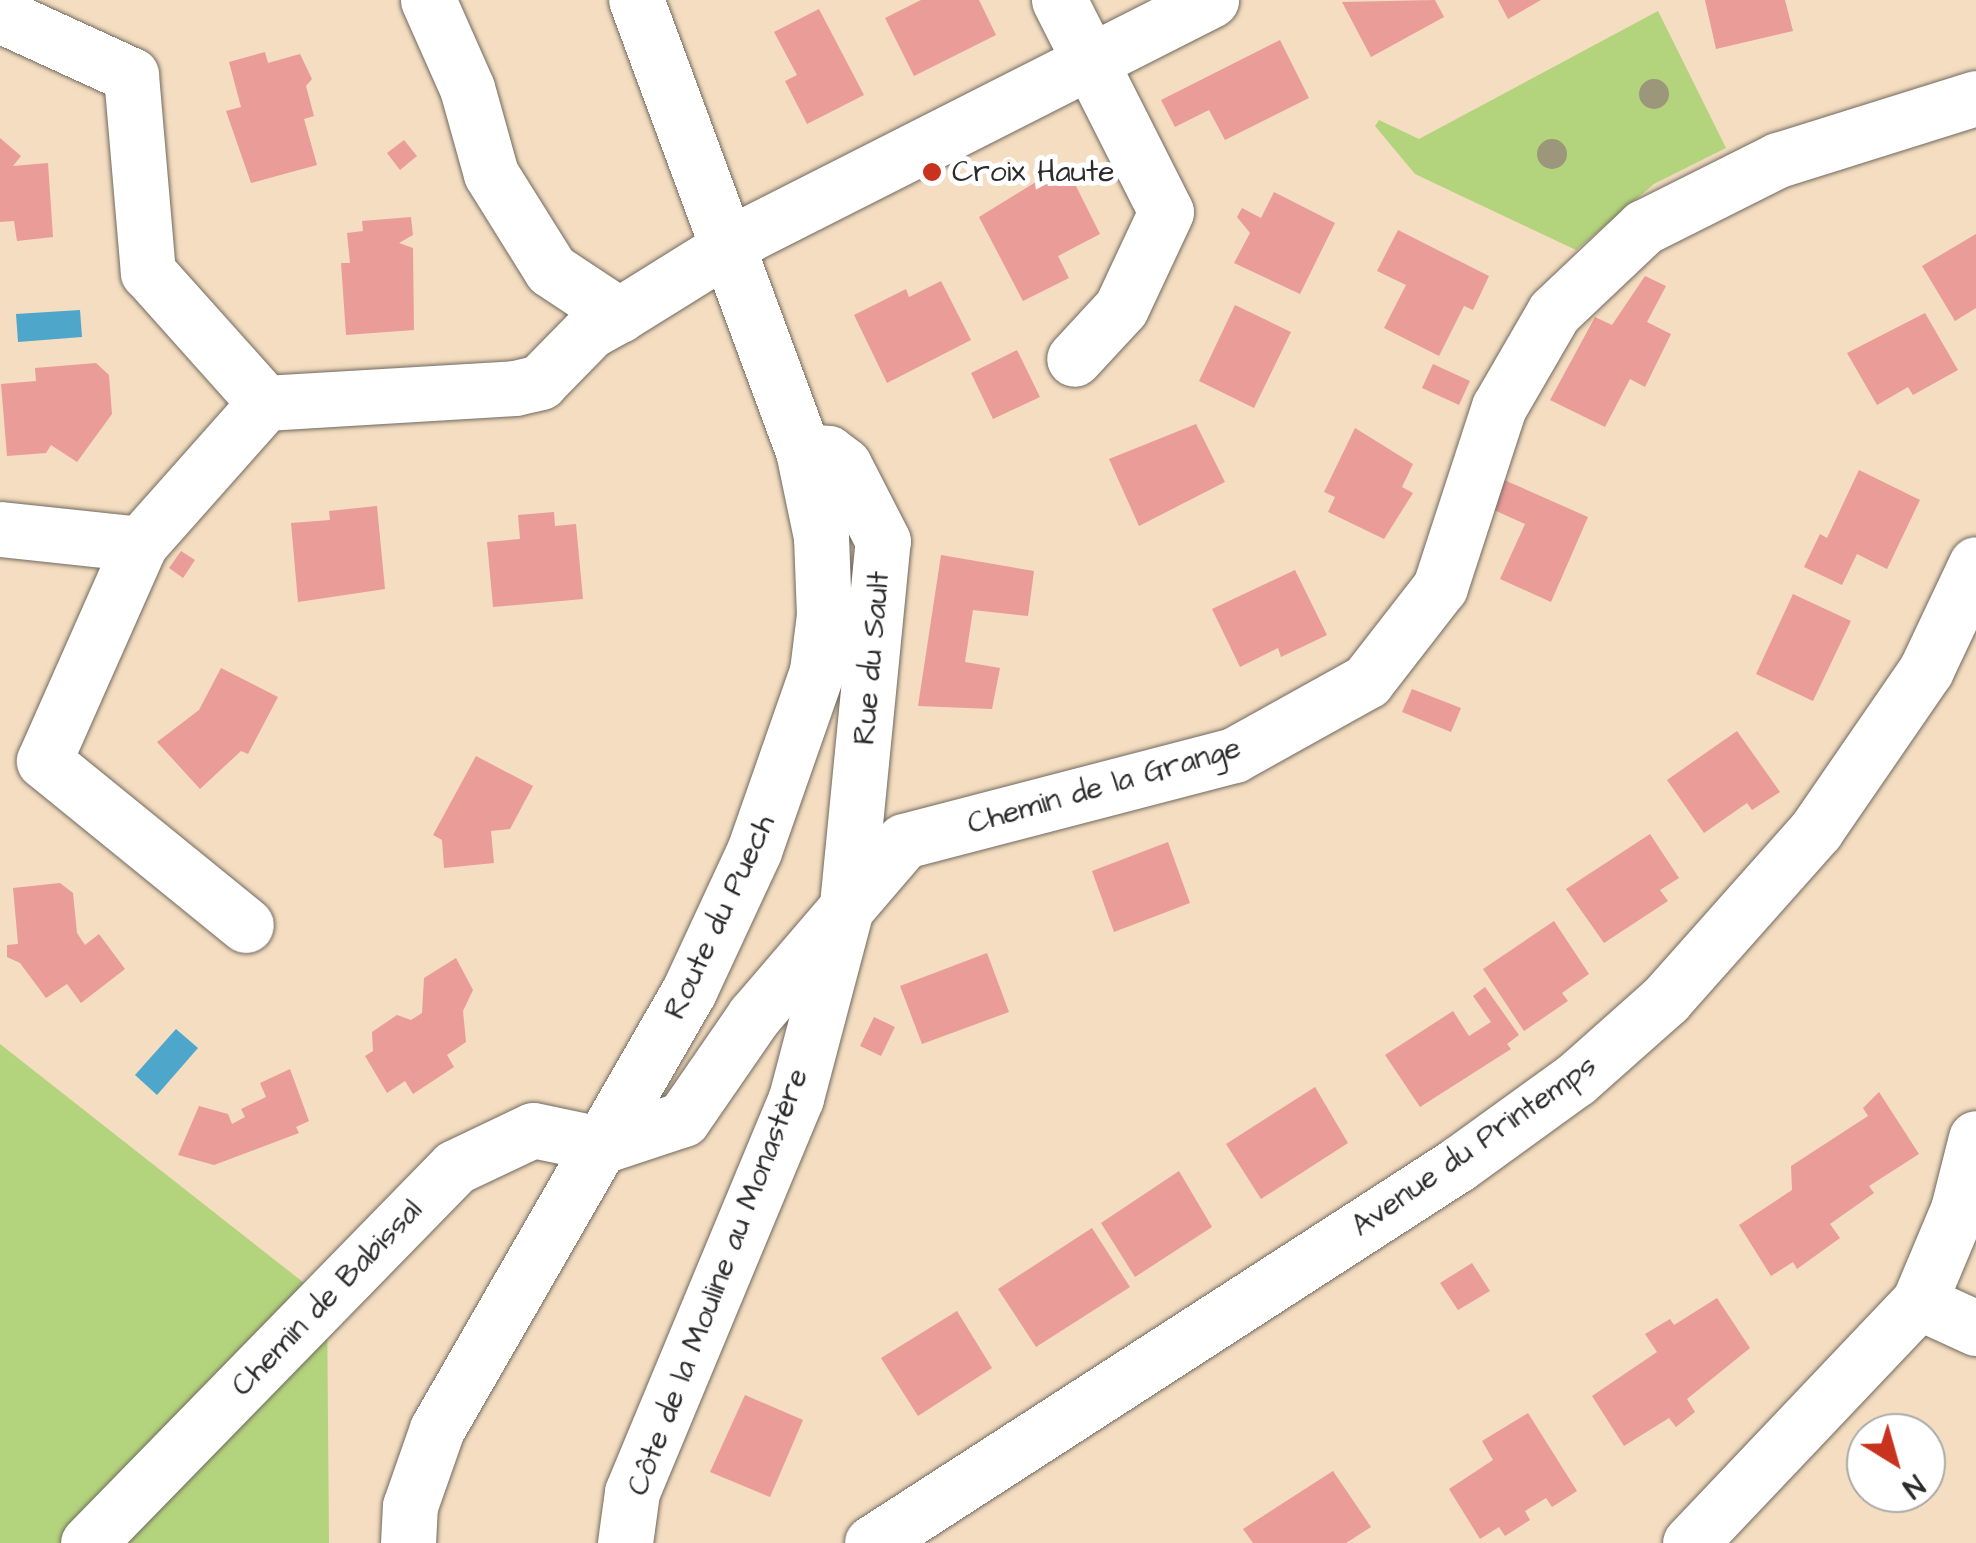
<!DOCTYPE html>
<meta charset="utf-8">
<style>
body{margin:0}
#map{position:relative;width:1976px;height:1543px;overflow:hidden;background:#f4ddc0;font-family:"Architects Daughter",sans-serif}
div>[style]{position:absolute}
.green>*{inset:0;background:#b3d47c}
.water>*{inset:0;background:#4ea7cb}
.building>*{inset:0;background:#ea9c98}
.roads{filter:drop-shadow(0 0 2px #71695f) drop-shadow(0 0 2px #71695f)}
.minor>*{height:55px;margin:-27.5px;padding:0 27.5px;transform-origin:27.5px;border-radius:27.5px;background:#fff}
.trees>*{width:30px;height:30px;margin:-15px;border-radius:50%;background:#9c977b}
.dots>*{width:28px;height:28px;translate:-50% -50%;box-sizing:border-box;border:5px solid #fff;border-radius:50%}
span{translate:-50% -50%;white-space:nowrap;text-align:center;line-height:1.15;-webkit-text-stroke:10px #fff;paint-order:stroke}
.poi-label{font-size:30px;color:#2b2b2b}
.left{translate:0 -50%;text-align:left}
.street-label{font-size:30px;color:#2b2b2b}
.north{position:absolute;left:1846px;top:1413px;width:100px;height:100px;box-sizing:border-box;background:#fff;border:2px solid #aaa;border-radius:50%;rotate:143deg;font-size:28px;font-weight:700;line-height:40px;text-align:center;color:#2b2b2b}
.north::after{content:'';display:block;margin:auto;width:35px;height:45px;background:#c8321e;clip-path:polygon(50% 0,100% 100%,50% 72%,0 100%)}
</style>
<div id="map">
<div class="green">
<div style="clip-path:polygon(1658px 11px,1726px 148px,1654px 184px,1576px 250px,1415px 174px,1375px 126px,1379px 120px,1419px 139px)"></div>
<div style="clip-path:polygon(0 1044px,327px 1301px,329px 1543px,0 1543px)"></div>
</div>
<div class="water">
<div style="clip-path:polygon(80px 310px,82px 337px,18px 342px,16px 314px)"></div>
<div style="clip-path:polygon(176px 1029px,198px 1048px,157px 1095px,135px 1075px)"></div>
</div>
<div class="building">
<div style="clip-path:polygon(921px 0,979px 0,996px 35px,914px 76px,885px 18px)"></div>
<div style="clip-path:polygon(1435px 0,1444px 17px,1371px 57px,1342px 2px)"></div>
<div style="clip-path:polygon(1498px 0,1541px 0,1508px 19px)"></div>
<div style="clip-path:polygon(1705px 0,1785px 0,1793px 31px,1716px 49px)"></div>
<div style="clip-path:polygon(819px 9px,864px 95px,807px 124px,785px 81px,797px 75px,774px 32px)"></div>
<div style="clip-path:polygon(1280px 40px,1309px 98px,1225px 140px,1209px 110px,1175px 127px,1161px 100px)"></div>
<div style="clip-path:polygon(265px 52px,268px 63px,300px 54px,312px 79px,306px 86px,314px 116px,304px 119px,317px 165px,251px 183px,226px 111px,241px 107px,229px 62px)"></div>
<div style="clip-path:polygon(0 138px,21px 156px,13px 166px,48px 163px,53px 237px,17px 241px,14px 221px,0 222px)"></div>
<div style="clip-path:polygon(404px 140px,417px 156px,400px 170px,387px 153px)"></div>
<div style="clip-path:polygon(1065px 164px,1100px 234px,1058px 256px,1069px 278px,1023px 301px,979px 217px)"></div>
<div style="clip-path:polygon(1274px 192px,1335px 223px,1300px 294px,1234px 263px,1250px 233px,1237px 217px,1242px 208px,1261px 218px)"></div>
<div style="clip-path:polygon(411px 217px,413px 235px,399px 243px,413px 248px,414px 330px,346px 335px,341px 263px,350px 263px,347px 233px,363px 231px,362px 221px)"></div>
<div style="clip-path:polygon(1398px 230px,1489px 276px,1473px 310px,1464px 306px,1439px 356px,1384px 328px,1406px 285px,1377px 271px)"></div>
<div style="clip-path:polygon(1976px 234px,1976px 308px,1955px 321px,1922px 266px)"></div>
<div style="clip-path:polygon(1645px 276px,1666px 286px,1647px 322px,1671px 334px,1645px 387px,1630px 379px,1605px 427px,1550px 400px,1595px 317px,1612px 325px)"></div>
<div style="clip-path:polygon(941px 281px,971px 340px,887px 383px,854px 315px,906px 289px,909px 297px)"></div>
<div style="clip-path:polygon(1235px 305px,1291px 332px,1254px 408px,1199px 381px)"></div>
<div style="clip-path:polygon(1925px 313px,1958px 370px,1913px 395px,1908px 387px,1877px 405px,1847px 353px)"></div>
<div style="clip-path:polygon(1017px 350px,1040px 397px,993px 419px,971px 373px)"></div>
<div style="clip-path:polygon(96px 363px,109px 375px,112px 414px,77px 462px,51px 445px,46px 453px,7px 456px,1px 384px,36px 381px,35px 368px)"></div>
<div style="clip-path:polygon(1433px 364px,1470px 381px,1459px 405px,1422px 388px)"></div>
<div style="clip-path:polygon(1196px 424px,1225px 482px,1139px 526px,1109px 459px)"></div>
<div style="clip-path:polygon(1355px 428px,1413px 464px,1402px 487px,1413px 493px,1384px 539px,1328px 512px,1335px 497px,1324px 492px)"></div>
<div style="clip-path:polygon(1859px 470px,1920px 500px,1887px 569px,1857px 554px,1842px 585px,1804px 567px,1820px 534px,1827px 538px)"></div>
<div style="clip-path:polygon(1502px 479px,1588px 517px,1551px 602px,1500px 579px,1525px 524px,1494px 510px)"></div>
<div style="clip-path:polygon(377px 506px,385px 589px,298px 602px,291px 523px,330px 520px,329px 511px)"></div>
<div style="clip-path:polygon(554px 512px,555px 526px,576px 524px,583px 599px,493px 607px,487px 542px,520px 539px,518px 515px)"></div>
<div style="clip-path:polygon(181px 551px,195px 560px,183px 578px,169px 568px)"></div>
<div style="clip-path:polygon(941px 555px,1034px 571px,1028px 616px,973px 610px,965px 662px,1000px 668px,992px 709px,918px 706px)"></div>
<div style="clip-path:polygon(1295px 570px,1327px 635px,1281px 657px,1278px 648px,1240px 667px,1212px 609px)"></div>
<div style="clip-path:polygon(1793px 594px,1851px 621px,1813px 701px,1756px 674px)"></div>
<div style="clip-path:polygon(221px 668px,278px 697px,248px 754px,241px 751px,200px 789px,157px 742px,199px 710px)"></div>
<div style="clip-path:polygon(1412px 689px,1461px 708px,1451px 732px,1402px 712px)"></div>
<div style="clip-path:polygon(1737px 731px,1780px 792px,1752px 810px,1747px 803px,1704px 833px,1667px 780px)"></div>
<div style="clip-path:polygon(476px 756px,533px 786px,510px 829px,491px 831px,494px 863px,444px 868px,442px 840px,433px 835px)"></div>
<div style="clip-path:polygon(1650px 834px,1679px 878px,1660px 890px,1668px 901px,1604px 943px,1566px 889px)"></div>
<div style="clip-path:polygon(1168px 842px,1190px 903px,1114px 932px,1092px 871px)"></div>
<div style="clip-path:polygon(60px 883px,73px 893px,77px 933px,85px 945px,99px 934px,125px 969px,81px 1003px,67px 984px,46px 998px,20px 963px,7px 957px,7px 945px,18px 944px,13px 888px)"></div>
<div style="clip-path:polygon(1554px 921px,1589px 974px,1562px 993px,1568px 1001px,1524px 1031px,1483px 969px)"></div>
<div style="clip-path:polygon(987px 953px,1009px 1012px,922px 1044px,900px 986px)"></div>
<div style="clip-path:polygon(456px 958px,473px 990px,463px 1011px,466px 1042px,447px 1055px,454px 1067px,413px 1094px,405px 1081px,387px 1093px,365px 1056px,373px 1051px,372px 1032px,397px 1015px,411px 1020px,422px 1013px,424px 978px)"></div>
<div style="clip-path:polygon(1485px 987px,1519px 1035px,1507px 1044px,1511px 1049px,1420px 1107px,1385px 1055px,1453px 1011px,1469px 1036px,1491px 1022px,1473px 996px)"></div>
<div style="clip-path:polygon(874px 1017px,895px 1027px,881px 1056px,860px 1046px)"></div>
<div style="clip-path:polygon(290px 1069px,309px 1121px,296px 1127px,299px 1133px,214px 1165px,178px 1155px,199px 1106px,228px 1114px,232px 1124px,245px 1117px,241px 1109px,266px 1097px,260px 1083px)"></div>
<div style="clip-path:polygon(1315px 1087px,1348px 1143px,1261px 1199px,1226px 1144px)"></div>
<div style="clip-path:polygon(1879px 1092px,1919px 1154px,1869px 1186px,1874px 1193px,1830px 1224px,1840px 1238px,1797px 1269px,1793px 1262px,1771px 1276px,1739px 1225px,1792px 1190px,1791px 1166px,1868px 1116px,1863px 1108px)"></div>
<div style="clip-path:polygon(1179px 1171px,1212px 1227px,1135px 1277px,1101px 1223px)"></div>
<div style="clip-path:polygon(1092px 1228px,1130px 1287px,1036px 1347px,998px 1289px)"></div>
<div style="clip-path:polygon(1472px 1263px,1490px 1291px,1458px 1310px,1440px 1283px)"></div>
<div style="clip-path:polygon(1717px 1298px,1750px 1348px,1687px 1399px,1695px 1412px,1676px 1427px,1669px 1418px,1624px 1446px,1592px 1396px,1657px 1352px,1645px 1334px,1670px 1319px,1674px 1325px)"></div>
<div style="clip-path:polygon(957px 1311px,992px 1368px,918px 1416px,881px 1358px)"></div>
<div style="clip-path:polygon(745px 1395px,803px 1420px,770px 1497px,710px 1472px)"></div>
<div style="clip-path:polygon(1528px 1413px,1577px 1491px,1552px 1507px,1546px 1498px,1525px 1511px,1530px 1520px,1505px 1536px,1499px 1527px,1480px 1539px,1449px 1489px,1493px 1460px,1482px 1441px)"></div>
<div style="clip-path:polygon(1333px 1471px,1371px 1527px,1346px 1543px,1253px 1543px,1243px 1529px)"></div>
</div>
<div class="roads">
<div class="minor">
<div style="left:428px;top:0;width:96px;rotate:66.1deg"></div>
<div style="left:467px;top:88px;width:89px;rotate:74.4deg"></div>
<div style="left:491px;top:174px;width:113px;rotate:58deg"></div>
<div style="left:551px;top:270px;width:82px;rotate:33.5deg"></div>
<div style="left:619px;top:315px;width:153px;rotate:-31.9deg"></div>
<div style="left:749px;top:234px;width:518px;rotate:-26.86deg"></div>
<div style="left:1059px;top:0;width:237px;rotate:63.2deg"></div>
<div style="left:1166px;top:212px;width:106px;rotate:115.1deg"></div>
<div style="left:1121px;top:308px;width:69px;rotate:132.7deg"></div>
<div style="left:0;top:15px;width:144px;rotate:24.6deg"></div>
<div style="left:131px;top:75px;width:198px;rotate:85.1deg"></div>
<div style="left:148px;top:272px;width:176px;rotate:48.2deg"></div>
<div style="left:265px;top:403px;width:250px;rotate:-3.4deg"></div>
<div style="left:515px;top:388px;width:26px;rotate:-13deg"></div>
<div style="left:540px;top:382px;width:71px;rotate:-45.6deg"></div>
<div style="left:590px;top:331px;width:33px;rotate:-29deg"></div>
<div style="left:0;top:529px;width:141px;rotate:6.1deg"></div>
<div style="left:140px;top:544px;width:188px;rotate:-48.4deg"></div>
<div style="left:140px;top:544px;width:237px;rotate:113.9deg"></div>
<div style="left:44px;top:761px;width:260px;rotate:39.1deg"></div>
<div style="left:1919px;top:1302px;width:63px;rotate:24.5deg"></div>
<div style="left:88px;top:1543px;width:525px;rotate:-45.69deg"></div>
<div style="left:455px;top:1167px;width:86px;rotate:-25.4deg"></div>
<div style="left:533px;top:1130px;width:74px;rotate:11.8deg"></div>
<div style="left:605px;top:1145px;width:82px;rotate:-18.4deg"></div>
<div style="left:683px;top:1119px;width:125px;rotate:-55.4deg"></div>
<div style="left:754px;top:1016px;width:230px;rotate:-49.4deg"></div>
<div style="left:904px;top:841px;width:341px;rotate:-14.6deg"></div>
<div style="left:1234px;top:755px;width:152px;rotate:-29.1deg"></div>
<div style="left:1367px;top:681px;width:119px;rotate:-52.2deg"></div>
<div style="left:1440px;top:587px;width:189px;rotate:-71.9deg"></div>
<div style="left:1499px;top:407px;width:110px;rotate:-59.9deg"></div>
<div style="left:1554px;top:312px;width:124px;rotate:-43.4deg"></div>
<div style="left:1644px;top:227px;width:150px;rotate:-26.6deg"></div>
<div style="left:1778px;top:160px;width:207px;rotate:-17.4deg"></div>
<div style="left:408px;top:1543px;width:37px;rotate:-87deg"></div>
<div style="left:410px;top:1506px;width:82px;rotate:-70.7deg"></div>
<div style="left:437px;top:1429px;width:505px;rotate:-60.09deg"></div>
<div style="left:689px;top:991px;width:154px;rotate:-65.1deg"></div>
<div style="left:754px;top:851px;width:191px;rotate:-70.7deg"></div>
<div style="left:817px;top:671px;width:56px;rotate:-82.9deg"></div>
<div style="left:824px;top:615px;width:78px;rotate:-92.2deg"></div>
<div style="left:821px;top:537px;width:88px;rotate:-101.8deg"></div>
<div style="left:803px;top:451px;width:481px;rotate:-110.3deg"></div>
<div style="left:625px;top:1543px;width:51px;rotate:-82.2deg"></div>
<div style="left:632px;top:1492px;width:427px;rotate:-67.4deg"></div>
<div style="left:796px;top:1098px;width:200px;rotate:-75.2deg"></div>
<div style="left:847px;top:905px;width:366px;rotate:-84.4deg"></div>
<div style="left:883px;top:541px;width:85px;rotate:-117.2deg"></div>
<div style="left:844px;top:465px;width:20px;rotate:-143deg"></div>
<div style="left:828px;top:453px;width:25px;rotate:-175deg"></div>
<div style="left:872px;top:1543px;width:696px;rotate:-32.87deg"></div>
<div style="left:1457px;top:1165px;width:147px;rotate:-35.9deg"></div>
<div style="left:1576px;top:1079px;width:120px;rotate:-41.6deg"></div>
<div style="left:1666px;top:999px;width:226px;rotate:-48.4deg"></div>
<div style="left:1816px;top:830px;width:194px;rotate:-55.5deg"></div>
<div style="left:1926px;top:670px;width:117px;rotate:-64.7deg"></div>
<div style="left:1690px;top:1543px;width:332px;rotate:-46.5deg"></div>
<div style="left:1919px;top:1302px;width:101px;rotate:-67.2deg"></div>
<div style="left:1958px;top:1209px;width:73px;rotate:-75.8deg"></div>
</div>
</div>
<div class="trees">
<div style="left:1654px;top:94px"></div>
<div style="left:1552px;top:154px"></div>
</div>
<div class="dots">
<div style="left:932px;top:172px;background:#c8321e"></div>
</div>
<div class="poi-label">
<span class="left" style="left:952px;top:172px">Croix Haute</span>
</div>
<div class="street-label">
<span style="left:872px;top:658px;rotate:-85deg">Rue du Sault</span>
<span style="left:1104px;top:786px;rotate:-16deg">Chemin de la Grange</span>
<span style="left:720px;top:917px;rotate:-65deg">Route du Puech</span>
<span style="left:1474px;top:1146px;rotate:-35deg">Avenue du Printemps</span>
<span style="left:718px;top:1282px;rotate:-69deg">Côte de la Mouline au Monastère</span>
<span style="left:327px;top:1298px;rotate:-46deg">Chemin de Babissal</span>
</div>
<div class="north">N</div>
</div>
